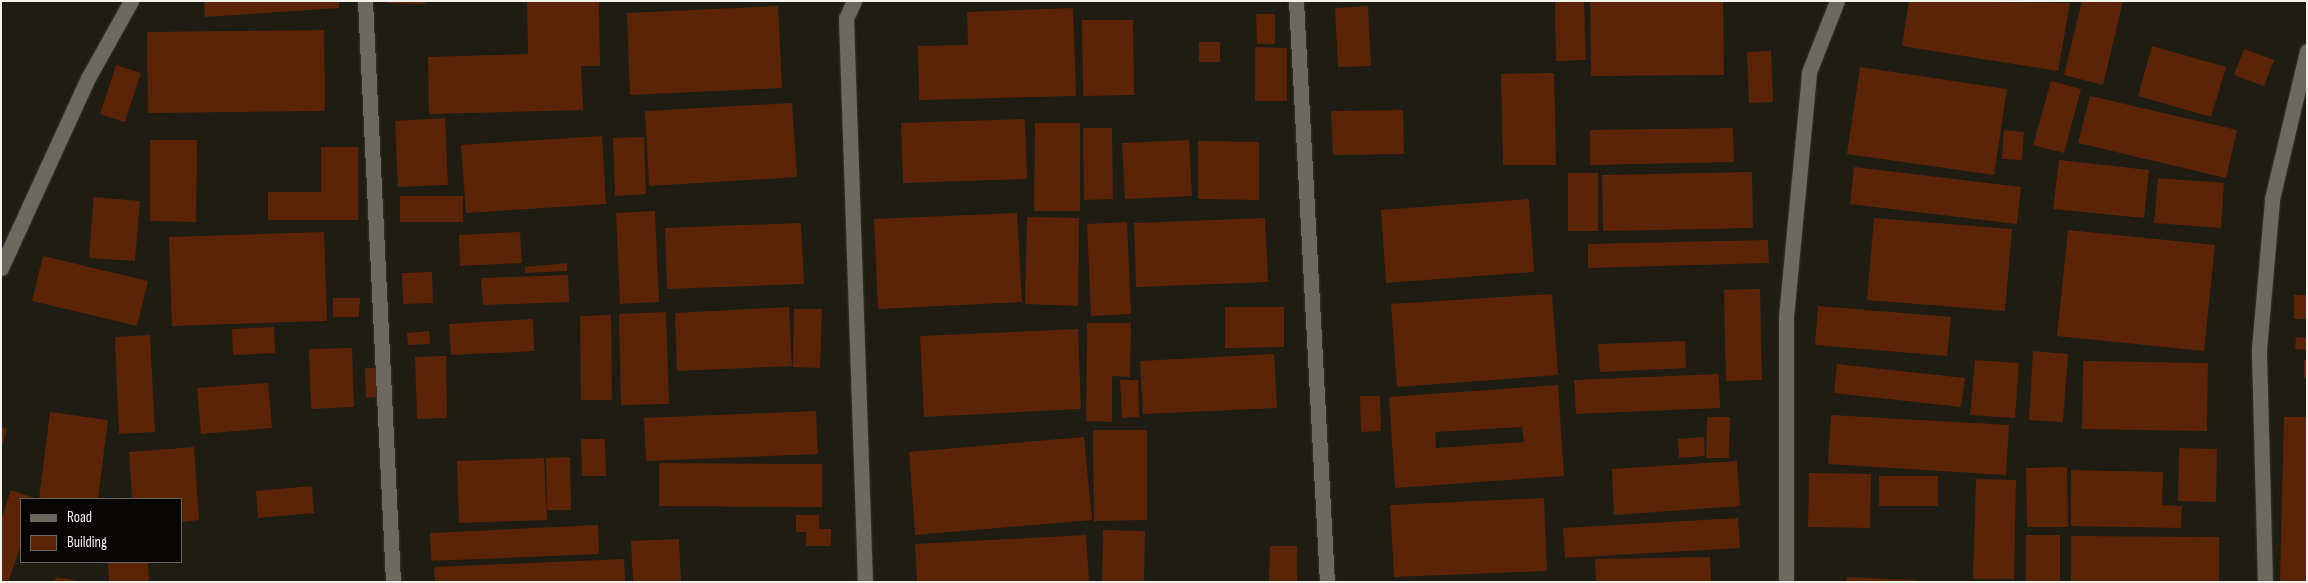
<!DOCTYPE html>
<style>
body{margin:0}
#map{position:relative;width:2308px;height:583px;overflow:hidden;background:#1e1c13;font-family:"Sofia Sans Condensed",sans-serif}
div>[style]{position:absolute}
.building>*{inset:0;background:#5b2407}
.roads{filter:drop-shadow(0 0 1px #373531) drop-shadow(0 0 1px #373531)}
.minor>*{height:15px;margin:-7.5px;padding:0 7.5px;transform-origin:7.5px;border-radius:7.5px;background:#6c695e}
span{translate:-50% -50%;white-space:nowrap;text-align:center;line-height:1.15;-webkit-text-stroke:4.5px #070604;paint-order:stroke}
.frame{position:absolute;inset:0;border:2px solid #f3f1eb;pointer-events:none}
.legend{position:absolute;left:20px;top:498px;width:162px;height:65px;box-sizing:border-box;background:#070604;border:1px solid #656460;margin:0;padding:6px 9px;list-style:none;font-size:15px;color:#f3f1eb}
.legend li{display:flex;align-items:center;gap:10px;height:25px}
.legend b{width:25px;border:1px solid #656460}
</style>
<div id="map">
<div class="building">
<div style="clip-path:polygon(204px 1px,339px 1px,339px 8px,205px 17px)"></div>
<div style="clip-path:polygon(387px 1px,425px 1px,425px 4px,387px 3px)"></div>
<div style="clip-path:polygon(527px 1px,599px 1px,600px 66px,581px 66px,583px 110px,429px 114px,428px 57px,528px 54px)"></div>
<div style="clip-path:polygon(1555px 1px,1584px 1px,1586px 60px,1556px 61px)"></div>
<div style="clip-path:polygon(1590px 1px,1723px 1px,1724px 75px,1591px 76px)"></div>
<div style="clip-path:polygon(1909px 1px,2070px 3px,2058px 71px,1902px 46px)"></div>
<div style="clip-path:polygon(2082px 1px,2123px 1px,2103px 85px,2064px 75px)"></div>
<div style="clip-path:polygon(778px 6px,782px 88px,630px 95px,627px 13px)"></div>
<div style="clip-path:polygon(1368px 6px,1371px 66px,1338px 67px,1335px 8px)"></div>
<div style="clip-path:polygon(1073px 8px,1076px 96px,919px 100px,918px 46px,968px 45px,967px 12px)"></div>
<div style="clip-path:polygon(1256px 14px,1275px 14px,1275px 44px,1257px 44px)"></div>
<div style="clip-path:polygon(1082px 20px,1133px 20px,1134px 95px,1083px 96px)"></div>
<div style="clip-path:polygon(324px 30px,325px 111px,148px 113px,147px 32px)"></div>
<div style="clip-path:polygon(1199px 42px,1220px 42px,1220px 62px,1199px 62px)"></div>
<div style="clip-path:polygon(2152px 46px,2226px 67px,2211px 117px,2138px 96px)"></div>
<div style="clip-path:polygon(1255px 47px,1287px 48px,1287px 101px,1255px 101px)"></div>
<div style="clip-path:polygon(2244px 49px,2274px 60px,2264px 86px,2234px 75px)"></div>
<div style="clip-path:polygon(1771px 51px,1773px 102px,1749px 103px,1747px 52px)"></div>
<div style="clip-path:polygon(116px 65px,141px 73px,125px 122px,100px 114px)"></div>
<div style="clip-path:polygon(1860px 67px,2007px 89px,1994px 175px,1847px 154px)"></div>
<div style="clip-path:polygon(1554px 73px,1556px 165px,1503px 165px,1501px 74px)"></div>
<div style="clip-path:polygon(2051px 81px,2081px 89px,2064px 153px,2033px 145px)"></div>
<div style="clip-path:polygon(2090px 96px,2237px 130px,2226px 178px,2078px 143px)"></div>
<div style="clip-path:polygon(792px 103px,797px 177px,649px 186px,645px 111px)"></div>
<div style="clip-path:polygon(1403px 110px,1404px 154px,1333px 155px,1331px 111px)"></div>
<div style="clip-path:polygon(445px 118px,448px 185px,398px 187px,395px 121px)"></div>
<div style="clip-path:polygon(1025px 119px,1027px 179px,903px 183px,901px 123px)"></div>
<div style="clip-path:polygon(1035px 123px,1080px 123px,1080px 211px,1034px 211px)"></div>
<div style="clip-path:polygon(1083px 128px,1112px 128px,1113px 199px,1084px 200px)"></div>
<div style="clip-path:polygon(1733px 128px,1734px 162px,1590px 165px,1590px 130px)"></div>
<div style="clip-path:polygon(2004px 130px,2024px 132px,2022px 160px,2002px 159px)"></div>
<div style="clip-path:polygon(602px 136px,606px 204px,466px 213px,461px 145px)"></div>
<div style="clip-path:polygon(644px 137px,646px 194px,615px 196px,613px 138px)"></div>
<div style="clip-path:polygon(150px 140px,197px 140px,196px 222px,150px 221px)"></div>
<div style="clip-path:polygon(1189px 140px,1192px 196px,1125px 199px,1122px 143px)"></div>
<div style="clip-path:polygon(1198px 141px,1259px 142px,1259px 200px,1198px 199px)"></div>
<div style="clip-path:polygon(321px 147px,358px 147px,358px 220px,268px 220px,268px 192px,321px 192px)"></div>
<div style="clip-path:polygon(2059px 160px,2149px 170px,2144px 218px,2053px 209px)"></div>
<div style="clip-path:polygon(1854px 167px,2021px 187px,2017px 224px,1850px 204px)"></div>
<div style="clip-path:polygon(1752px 172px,1753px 228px,1603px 231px,1602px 175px)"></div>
<div style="clip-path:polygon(1568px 173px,1598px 173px,1598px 231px,1568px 231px)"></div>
<div style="clip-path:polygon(2158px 178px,2224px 183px,2221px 228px,2154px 223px)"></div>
<div style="clip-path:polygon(400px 196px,463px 196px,463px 222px,400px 222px)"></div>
<div style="clip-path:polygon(94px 197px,140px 201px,135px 261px,89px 258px)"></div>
<div style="clip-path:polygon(1529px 199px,1534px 272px,1386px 283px,1381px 210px)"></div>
<div style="clip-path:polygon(655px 211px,659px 302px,620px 304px,616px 213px)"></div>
<div style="clip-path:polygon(1017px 213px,1022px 302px,878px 309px,874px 219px)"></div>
<div style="clip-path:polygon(1027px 217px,1079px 218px,1078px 306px,1025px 304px)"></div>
<div style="clip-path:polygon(1265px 218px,1268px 282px,1136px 287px,1134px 223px)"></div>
<div style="clip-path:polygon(1874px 218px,2012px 229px,2005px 311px,1867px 300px)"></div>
<div style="clip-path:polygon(1127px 222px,1131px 314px,1091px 316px,1087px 224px)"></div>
<div style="clip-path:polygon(801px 223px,804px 284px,667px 289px,665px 228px)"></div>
<div style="clip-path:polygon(2068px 230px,2215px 245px,2204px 351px,2057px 336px)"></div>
<div style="clip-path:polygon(324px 232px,327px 321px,172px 326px,169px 237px)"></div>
<div style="clip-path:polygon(520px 232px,522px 263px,460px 266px,459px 235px)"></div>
<div style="clip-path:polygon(1768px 240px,1769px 263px,1588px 268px,1588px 244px)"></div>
<div style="clip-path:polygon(43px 256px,148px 281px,137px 326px,32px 301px)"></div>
<div style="clip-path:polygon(567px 263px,567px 271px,525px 273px,525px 267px)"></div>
<div style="clip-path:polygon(432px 272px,433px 303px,403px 304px,402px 273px)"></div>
<div style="clip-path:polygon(568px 275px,569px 302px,483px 305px,481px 278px)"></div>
<div style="clip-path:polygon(1760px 289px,1762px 380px,1726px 381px,1724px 290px)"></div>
<div style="clip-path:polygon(1552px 294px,1558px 375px,1397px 387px,1391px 304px)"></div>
<div style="clip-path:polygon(2294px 295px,2307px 295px,2307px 319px,2294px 319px)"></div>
<div style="clip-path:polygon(333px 298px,360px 298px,359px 317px,333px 317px)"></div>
<div style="clip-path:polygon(1818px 306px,1951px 317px,1947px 356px,1815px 345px)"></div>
<div style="clip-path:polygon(789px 307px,792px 366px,677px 371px,675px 313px)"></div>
<div style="clip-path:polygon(1225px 307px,1284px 307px,1284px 347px,1225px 348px)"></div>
<div style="clip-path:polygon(794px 309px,822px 309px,820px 368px,793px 367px)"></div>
<div style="clip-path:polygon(666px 312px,669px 404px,621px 405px,619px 314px)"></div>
<div style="clip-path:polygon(611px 315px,612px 400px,581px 400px,580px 316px)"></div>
<div style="clip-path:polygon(533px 319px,534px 351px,451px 355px,449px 324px)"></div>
<div style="clip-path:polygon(1087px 323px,1131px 323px,1130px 377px,1112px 376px,1112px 422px,1086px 421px)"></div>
<div style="clip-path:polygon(274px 327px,275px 353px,233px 355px,232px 329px)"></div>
<div style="clip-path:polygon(1078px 329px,1081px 409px,924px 417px,920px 336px)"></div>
<div style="clip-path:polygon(429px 331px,430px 344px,408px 345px,407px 333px)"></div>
<div style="clip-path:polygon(150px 335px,155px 432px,119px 434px,115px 337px)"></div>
<div style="clip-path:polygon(2296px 337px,2307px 338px,2307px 350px,2295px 349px)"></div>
<div style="clip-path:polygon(1685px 341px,1686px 368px,1600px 372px,1598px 344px)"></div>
<div style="clip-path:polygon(352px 348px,354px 407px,311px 409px,309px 349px)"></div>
<div style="clip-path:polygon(2033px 351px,2068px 354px,2063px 422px,2029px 420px)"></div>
<div style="clip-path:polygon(1274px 354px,1277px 408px,1143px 414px,1140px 361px)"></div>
<div style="clip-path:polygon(446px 356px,447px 418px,417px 419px,415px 357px)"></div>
<div style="clip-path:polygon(1975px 360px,2019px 363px,2015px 418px,1970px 415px)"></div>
<div style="clip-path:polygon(2304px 360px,2307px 360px,2307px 378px,2304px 378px)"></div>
<div style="clip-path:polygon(2083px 361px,2208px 363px,2207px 431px,2082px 429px)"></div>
<div style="clip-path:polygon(1837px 364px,1965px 378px,1961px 407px,1834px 393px)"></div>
<div style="clip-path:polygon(365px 368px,378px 368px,379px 397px,366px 398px)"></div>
<div style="clip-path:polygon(1719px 374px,1720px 408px,1576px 414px,1574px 380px)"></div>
<div style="clip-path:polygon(1120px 380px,1138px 380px,1139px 417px,1122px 418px)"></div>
<div style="clip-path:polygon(268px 383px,272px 428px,201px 434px,197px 388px)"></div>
<div style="clip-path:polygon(evenodd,1558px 385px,1564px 476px,1395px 488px,1389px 397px,1558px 385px,1522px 427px,1524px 442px,1436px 448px,1435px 432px,1522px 427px)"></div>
<div style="clip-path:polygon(1360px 396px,1380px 396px,1381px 431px,1361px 432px)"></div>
<div style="clip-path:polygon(816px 411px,818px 454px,646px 461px,644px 418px)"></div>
<div style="clip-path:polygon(50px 412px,108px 420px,98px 499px,39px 499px)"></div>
<div style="clip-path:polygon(1831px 415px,2009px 425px,2006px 475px,1828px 464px)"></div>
<div style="clip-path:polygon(1707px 417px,1730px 417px,1729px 458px,1706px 458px)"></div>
<div style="clip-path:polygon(2284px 417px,2307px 417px,2307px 582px,2280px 581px)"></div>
<div style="clip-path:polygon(1px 427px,7px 429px,2px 445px,1px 445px)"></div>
<div style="clip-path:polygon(1093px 430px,1147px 430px,1147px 520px,1094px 521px)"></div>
<div style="clip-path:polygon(1084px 437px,1092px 520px,915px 535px,909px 452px)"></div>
<div style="clip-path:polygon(1704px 437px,1705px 456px,1679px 458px,1678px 439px)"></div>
<div style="clip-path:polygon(581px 439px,605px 439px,606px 476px,582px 476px)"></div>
<div style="clip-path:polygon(194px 447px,199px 520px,181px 522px,181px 499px,132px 499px,129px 452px)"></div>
<div style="clip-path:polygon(2179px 448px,2217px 449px,2216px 502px,2178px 501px)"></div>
<div style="clip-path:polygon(570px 457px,571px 510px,547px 510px,546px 458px)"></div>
<div style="clip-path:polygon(544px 458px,547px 520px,459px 523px,457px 461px)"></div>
<div style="clip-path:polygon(1737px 461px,1740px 506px,1614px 515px,1612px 469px)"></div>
<div style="clip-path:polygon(659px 463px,822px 464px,822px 507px,659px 506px)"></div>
<div style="clip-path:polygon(2067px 467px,2068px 527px,2027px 527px,2026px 468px)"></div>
<div style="clip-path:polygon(2071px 470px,2163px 472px,2162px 505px,2182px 506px,2181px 528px,2071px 526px)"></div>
<div style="clip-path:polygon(1809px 473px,1871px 474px,1870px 528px,1808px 527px)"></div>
<div style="clip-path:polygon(1879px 476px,1938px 476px,1938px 506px,1879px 506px)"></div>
<div style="clip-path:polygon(1976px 479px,2016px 480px,2014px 579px,1973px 579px)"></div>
<div style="clip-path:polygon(312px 486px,314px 513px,258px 518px,256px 491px)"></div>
<div style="clip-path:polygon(11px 490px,37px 499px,21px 499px,21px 545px,8px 582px,1px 582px,1px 520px)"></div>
<div style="clip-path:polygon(1544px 498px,1547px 571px,1394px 577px,1390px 505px)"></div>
<div style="clip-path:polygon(796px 515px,819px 515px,819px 529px,831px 529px,831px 546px,806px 546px,806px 532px,796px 532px)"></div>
<div style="clip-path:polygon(1738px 518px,1740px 548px,1565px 558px,1563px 528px)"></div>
<div style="clip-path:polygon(598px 525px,599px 554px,431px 561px,430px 533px)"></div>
<div style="clip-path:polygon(1103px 530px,1145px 531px,1144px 582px,1102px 582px)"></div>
<div style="clip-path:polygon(1086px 535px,1089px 582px,917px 582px,915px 544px)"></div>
<div style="clip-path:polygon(2026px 535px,2060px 535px,2060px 582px,2026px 582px)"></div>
<div style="clip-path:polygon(2071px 536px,2219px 537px,2219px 582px,2071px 582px)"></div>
<div style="clip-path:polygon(679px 539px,681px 582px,633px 582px,631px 541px)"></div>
<div style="clip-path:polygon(1270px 546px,1297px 546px,1297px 582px,1269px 582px)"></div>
<div style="clip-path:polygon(1710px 557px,1711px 582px,1596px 582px,1595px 559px)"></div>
<div style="clip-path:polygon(624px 559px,625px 582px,435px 582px,434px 567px)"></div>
<div style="clip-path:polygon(108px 562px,148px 562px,149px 582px,109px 582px)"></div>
<div style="clip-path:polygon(56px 577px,77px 581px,77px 582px,55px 582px)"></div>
<div style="clip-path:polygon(1847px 577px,1915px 580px,1915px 582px,1847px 582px)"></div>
</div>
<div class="roads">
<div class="minor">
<div style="left:365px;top:1px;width:582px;rotate:87.24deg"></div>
<div style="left:854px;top:1px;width:19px;rotate:115deg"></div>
<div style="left:846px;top:18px;width:564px;rotate:88.07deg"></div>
<div style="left:1296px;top:1px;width:582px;rotate:86.95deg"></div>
<div style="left:1px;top:268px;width:209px;rotate:-65.4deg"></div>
<div style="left:88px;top:78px;width:88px;rotate:-60.8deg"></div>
<div style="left:1786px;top:582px;width:265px;rotate:-90deg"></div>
<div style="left:1786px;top:317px;width:246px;rotate:-84.6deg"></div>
<div style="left:1809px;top:72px;width:76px;rotate:-68.5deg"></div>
<div style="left:2265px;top:582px;width:233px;rotate:-91.5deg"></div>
<div style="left:2259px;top:349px;width:151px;rotate:-85deg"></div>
<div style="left:2272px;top:199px;width:152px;rotate:-76.7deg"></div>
</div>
</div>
<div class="frame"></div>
<ul class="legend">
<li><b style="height:6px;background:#6c695e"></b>Road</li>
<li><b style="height:14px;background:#5b2407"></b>Building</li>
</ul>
</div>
